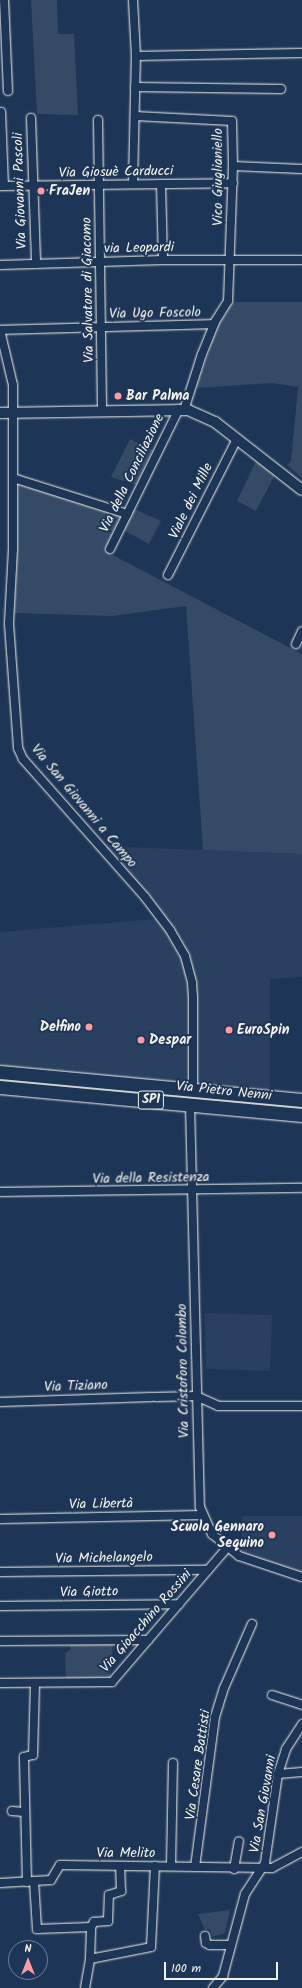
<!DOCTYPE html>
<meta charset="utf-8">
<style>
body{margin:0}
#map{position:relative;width:302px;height:1988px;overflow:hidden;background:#1d3557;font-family:Kalam,sans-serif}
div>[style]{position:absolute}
.built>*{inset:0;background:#2a4060}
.green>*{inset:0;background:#354a67}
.roads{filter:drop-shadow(0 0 1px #f4f1e8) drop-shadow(0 0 1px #f4f1e8)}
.minor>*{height:8px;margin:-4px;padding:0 4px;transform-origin:4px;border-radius:4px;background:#1d3557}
.tertiary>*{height:10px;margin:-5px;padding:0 5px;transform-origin:5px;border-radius:5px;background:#1d3557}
.primary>*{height:13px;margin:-6.5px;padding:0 6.5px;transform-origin:6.5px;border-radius:6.5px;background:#1d3557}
.dots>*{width:11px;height:11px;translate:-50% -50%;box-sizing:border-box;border:2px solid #1d3557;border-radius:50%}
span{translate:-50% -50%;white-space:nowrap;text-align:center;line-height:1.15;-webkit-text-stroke:4px #1d3557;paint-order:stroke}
.shield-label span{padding:1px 3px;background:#1d3557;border:1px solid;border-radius:3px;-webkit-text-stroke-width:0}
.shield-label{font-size:13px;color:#f4f1e8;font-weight:700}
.street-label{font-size:14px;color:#f4f1e8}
.poi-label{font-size:14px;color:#f4f1e8;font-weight:700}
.left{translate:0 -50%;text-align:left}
.right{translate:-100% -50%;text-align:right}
.north{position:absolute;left:8px;top:1940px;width:40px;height:40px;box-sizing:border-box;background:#1d3557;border:1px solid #738091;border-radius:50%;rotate:0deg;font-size:11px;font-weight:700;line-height:16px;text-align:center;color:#f4f1e8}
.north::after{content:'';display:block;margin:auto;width:14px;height:18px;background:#ff9aa2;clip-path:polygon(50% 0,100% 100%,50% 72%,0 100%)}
.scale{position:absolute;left:164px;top:1962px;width:114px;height:18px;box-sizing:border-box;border:2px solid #f4f1e8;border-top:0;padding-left:5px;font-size:12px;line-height:14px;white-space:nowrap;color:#f4f1e8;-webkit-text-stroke:3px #1d3557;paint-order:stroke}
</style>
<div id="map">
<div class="built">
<div style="clip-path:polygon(101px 846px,302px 854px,302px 977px,270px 979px,270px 1095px,0 1069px,0 932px,155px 919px,161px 913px)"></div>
<div style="clip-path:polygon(205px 1313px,272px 1315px,270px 1371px,206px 1369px)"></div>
<div style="clip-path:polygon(242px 1516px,302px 1516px,302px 1572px,269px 1564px,242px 1553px)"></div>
</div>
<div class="green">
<div style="clip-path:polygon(31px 0,57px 0,58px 34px,74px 34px,78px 115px,37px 114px)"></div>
<div style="clip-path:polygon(233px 302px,302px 302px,302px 478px,287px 465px,291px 461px,298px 387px,272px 383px,196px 388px,218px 326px)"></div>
<div style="clip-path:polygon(130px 439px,153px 450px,136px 485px,111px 477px)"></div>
<div style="clip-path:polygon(256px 461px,275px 475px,256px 511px,237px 501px)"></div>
<div style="clip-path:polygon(18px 484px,122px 515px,105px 551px,302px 654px,302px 854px,203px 850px,186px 606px,112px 616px,14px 613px)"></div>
<div style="clip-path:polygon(134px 509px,161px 521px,149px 544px,123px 530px)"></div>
<div style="clip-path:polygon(71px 1644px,113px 1644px,110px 1680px,66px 1681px,65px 1653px,70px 1650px)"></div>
<div style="clip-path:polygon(230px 1910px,225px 1933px,212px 1937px,210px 1929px,205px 1930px,198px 1914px)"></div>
</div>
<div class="roads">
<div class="minor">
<div style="left:4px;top:0;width:91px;rotate:87.5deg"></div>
<div style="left:136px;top:56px;width:165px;rotate:-1deg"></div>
<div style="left:135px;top:87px;width:146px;rotate:0.8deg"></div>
<div style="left:1px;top:112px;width:74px;rotate:87.7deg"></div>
<div style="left:135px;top:116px;width:97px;rotate:3deg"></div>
<div style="left:232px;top:121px;width:45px;rotate:88.7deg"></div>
<div style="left:233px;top:166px;width:135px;rotate:92.1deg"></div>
<div style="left:228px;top:301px;width:25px;rotate:122deg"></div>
<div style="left:215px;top:322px;width:35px;rotate:112deg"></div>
<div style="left:202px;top:354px;width:59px;rotate:107.8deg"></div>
<div style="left:31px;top:118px;width:146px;rotate:88deg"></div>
<div style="left:98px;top:120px;width:291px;rotate:89.2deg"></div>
<div style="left:233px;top:166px;width:69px;rotate:2.5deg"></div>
<div style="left:133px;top:184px;width:128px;rotate:-88.7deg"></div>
<div style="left:136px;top:56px;width:56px;rotate:-93.1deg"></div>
<div style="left:161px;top:184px;width:76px;rotate:88.5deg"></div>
<div style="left:0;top:186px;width:233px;rotate:-0.7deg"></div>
<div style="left:0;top:265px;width:163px;rotate:-1.8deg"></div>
<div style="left:163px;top:260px;width:139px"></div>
<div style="left:0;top:330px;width:57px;rotate:76.7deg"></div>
<div style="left:13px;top:385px;width:164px;rotate:90deg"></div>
<div style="left:13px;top:549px;width:75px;rotate:93.1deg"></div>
<div style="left:9px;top:624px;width:124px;rotate:85.8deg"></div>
<div style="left:18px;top:748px;width:12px;rotate:66deg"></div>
<div style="left:23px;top:759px;width:184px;rotate:48.5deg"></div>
<div style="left:145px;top:897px;width:41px;rotate:52.9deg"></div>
<div style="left:170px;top:930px;width:30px;rotate:60deg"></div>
<div style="left:185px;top:956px;width:28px;rotate:75deg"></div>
<div style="left:192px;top:983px;width:15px;rotate:86deg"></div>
<div style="left:193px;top:998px;width:93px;rotate:90deg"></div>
<div style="left:0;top:330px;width:214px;rotate:-1.6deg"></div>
<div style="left:13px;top:478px;width:120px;rotate:17.5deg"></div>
<div style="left:110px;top:549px;width:156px;rotate:-63.8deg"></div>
<div style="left:168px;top:575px;width:153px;rotate:-63.1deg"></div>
<div style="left:296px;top:644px;width:14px;rotate:-65deg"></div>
<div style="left:190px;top:1104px;width:403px;rotate:88.6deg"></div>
<div style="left:200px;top:1507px;width:30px;rotate:66deg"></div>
<div style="left:212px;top:1534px;width:35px;rotate:39deg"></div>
<div style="left:239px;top:1556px;width:66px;rotate:18.4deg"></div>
<div style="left:0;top:1192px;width:302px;rotate:-0.8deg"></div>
<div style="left:156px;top:1397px;width:40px;rotate:-1.4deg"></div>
<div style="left:196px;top:1396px;width:24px;rotate:24deg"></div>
<div style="left:218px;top:1406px;width:84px"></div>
<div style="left:0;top:1402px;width:152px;rotate:-1.9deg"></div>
<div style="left:0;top:1519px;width:203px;rotate:-1.1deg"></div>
<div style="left:0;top:1572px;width:208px;rotate:-0.6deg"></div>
<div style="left:0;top:1606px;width:179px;rotate:-0.6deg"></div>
<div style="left:0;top:1641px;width:148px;rotate:-0.4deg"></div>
<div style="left:0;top:1683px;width:112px;rotate:-0.5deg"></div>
<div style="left:112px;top:1682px;width:177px;rotate:-49.4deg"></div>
<div style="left:272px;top:1695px;width:32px;rotate:18deg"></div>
<div style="left:278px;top:1774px;width:24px;rotate:-5deg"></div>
<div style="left:12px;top:1811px;width:12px;rotate:5deg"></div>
<div style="left:171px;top:1866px;width:103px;rotate:-88.9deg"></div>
<div style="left:195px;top:1867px;width:151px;rotate:-82.4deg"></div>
<div style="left:215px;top:1717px;width:30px;rotate:-73deg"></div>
<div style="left:224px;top:1688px;width:70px;rotate:-66.4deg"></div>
<div style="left:234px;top:1869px;width:28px;rotate:-80deg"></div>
<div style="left:34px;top:1881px;width:48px;rotate:86.4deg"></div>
<div style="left:37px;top:1929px;width:54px;rotate:-2.1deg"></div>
<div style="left:27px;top:1882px;width:125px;rotate:-91.4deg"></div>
<div style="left:24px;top:1757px;width:9px;rotate:-13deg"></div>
<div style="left:33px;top:1755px;width:72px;rotate:-88.4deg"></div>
<div style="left:0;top:1883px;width:51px;rotate:-3.4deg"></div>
<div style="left:51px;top:1880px;width:17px;rotate:-59deg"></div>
<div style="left:60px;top:1865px;width:212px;rotate:0.8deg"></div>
<div style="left:272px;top:1868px;width:34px;rotate:-28deg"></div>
<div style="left:205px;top:1936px;width:7px;rotate:82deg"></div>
<div style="left:206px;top:1943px;width:4px;rotate:27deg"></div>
<div style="left:210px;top:1945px;width:21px"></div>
<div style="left:90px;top:1959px;width:62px;rotate:-11.1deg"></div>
<div style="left:151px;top:1947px;width:81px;rotate:-87.2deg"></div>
<div style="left:85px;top:1988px;width:29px;rotate:-80deg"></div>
<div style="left:90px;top:1959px;width:32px;rotate:-88deg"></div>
<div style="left:91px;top:1927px;width:6px;rotate:-59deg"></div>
<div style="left:94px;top:1922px;width:14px;rotate:-4deg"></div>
<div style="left:108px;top:1921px;width:26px;rotate:-88deg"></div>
<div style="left:109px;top:1895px;width:13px;rotate:-18deg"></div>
<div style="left:121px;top:1891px;width:25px;rotate:-92deg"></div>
<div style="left:213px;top:1988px;width:16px;rotate:-50deg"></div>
<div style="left:223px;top:1976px;width:85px;rotate:-75deg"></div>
<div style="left:245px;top:1894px;width:37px;rotate:-57deg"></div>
<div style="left:265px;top:1863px;width:90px;rotate:-81.7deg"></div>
<div style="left:278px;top:1774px;width:26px;rotate:-72deg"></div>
<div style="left:286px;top:1749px;width:30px;rotate:-57deg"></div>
</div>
<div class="tertiary">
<div style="left:0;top:413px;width:188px;rotate:-0.9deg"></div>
<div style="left:188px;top:410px;width:30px;rotate:24deg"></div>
<div style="left:215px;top:422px;width:110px;rotate:38deg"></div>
</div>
<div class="primary">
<div style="left:0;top:1072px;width:303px;rotate:5.3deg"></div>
<div style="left:0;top:1087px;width:303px;rotate:5.3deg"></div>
</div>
</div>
<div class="dots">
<div style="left:41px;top:191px;background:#ff9aa2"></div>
<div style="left:118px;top:396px;background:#ff9aa2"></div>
<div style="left:89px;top:1027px;background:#ff9aa2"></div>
<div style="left:229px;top:1030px;background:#ff9aa2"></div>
<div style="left:141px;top:1040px;background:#ff9aa2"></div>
<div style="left:272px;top:1535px;background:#ff9aa2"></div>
</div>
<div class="shield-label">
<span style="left:151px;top:1100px">SP1</span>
</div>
<div class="street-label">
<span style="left:116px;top:172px;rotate:-1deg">Via Giosuè Carducci</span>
<span style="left:218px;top:177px;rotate:-90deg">Vico Giuglianiello</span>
<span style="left:20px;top:191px;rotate:-92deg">Via Giovanni Pascoli</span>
<span style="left:139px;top:248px;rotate:-1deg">via Leopardi</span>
<span style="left:88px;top:290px;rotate:-91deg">Via Salvatore di Giacomo</span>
<span style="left:155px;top:313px;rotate:-1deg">Via Ugo Foscolo</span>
<span style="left:132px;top:473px;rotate:-64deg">Via della Conciliazione</span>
<span style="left:191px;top:501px;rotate:-64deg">Viale dei Mille</span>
<span style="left:84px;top:806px;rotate:50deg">Via San Giovanni a Campo</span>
<span style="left:224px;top:1091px;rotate:6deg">Via Pietro Nenni</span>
<span style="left:151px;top:1178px;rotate:-1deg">Via della Resistenza</span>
<span style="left:183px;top:1371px;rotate:-91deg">Via Cristoforo Colombo</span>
<span style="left:76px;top:1386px;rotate:-2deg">Via Tiziano</span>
<span style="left:101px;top:1504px;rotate:-1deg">Via Libertà</span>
<span style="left:104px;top:1558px;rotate:-1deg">Via Michelangelo</span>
<span style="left:89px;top:1592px;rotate:-1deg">Via Giotto</span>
<span style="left:146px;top:1621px;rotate:-49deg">Via Gioacchino Rossini</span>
<span style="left:198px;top:1765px;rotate:-82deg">Via Cesare Battisti</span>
<span style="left:263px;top:1804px;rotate:-80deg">Via San Giovanni</span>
<span style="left:126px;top:1853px">Via Melito</span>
</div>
<div class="poi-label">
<span class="left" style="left:49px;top:191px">FraJen</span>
<span class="left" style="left:126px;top:396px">Bar Palma</span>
<span class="right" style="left:81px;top:1027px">Delfino</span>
<span class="left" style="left:237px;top:1030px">EuroSpin</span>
<span class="left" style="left:149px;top:1040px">Despar</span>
<span class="right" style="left:264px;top:1535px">Scuola Gennaro<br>Sequino</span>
</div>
<div class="north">N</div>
<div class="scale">100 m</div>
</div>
